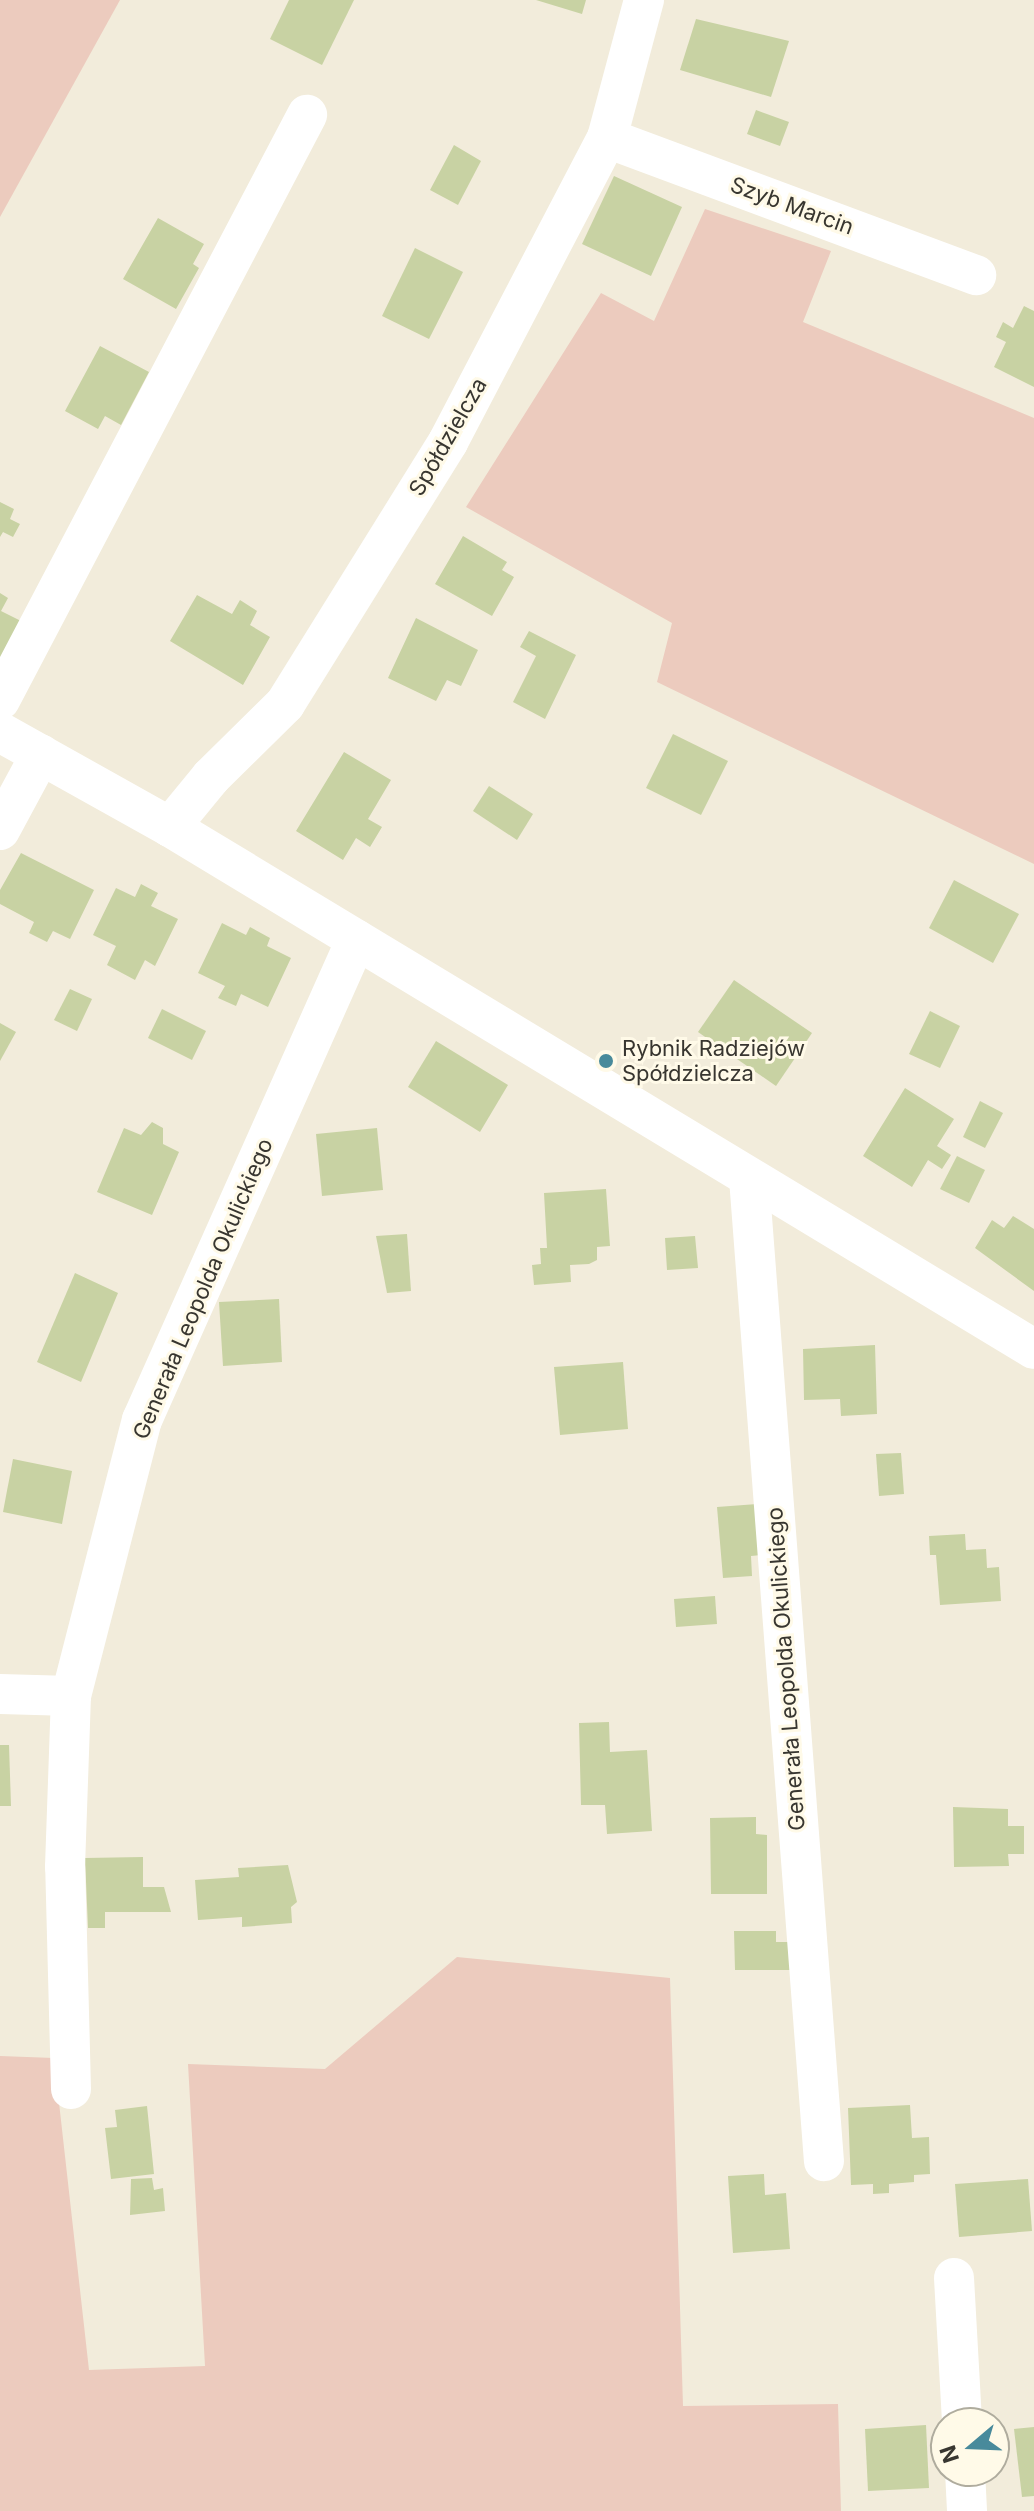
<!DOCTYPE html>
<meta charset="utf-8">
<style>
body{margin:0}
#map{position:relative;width:1034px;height:2511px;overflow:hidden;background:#f2ecdb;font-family:Inter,sans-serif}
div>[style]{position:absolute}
.green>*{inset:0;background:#eccbbe}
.building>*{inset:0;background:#c8d2a3}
.minor>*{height:40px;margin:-20px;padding:0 20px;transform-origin:20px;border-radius:20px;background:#fff}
.dots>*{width:22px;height:22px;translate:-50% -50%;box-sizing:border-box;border:4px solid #fffae8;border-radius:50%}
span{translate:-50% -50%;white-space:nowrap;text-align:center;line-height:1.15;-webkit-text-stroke:6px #fffae8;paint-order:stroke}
.street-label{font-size:22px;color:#383630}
.poi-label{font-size:22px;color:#383630}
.left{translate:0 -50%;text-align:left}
.north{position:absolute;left:930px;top:2407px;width:80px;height:80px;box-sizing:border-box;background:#fffae8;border:2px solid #afac9e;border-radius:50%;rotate:251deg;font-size:22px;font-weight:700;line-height:32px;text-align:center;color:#383630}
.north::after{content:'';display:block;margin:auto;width:28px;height:36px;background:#488a9b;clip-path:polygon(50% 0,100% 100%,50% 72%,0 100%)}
</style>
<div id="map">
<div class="green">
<div style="clip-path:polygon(0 0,120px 0,0 217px)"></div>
<div style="clip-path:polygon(705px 209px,831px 251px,803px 322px,1034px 418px,1034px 864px,657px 682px,672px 623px,466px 507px,601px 293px,654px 321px)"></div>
<div style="clip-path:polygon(457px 1957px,670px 1978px,683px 2406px,838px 2404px,841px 2511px,0 2511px,0 2056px,54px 2058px,89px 2370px,205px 2366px,188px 2064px,325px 2069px)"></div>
</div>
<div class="building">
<div style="clip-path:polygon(289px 0,354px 0,322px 65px,270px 39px)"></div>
<div style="clip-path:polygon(536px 0,586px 0,582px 14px)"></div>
<div style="clip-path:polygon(696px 19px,789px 41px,771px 97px,680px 70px)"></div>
<div style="clip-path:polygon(756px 110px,789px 122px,780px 146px,747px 134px)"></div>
<div style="clip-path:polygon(454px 145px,481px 161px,458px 205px,430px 190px)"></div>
<div style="clip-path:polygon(614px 176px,682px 207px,651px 276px,582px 244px)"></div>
<div style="clip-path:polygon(158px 218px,204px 244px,193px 264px,199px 268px,176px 309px,123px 279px)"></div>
<div style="clip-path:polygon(415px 248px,463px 272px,429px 339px,382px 316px)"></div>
<div style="clip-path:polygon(1024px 306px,1034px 311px,1034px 387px,994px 367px,1006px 342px,996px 337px,1003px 322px,1013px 328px)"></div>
<div style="clip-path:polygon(100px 346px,149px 372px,121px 425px,105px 416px,98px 429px,65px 411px)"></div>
<div style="clip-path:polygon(0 502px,14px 509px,10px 519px,20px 524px,13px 537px,3px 532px,0 537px)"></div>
<div style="clip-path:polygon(463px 536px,507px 562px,502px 570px,514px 577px,492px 616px,435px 584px)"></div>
<div style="clip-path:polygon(0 593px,8px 598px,1px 611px,27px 624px,0 659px)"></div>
<div style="clip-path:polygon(197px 595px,232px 614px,240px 600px,257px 611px,250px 625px,270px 637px,243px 685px,170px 641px)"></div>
<div style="clip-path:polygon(416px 618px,478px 650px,461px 686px,447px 680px,436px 701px,388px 678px)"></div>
<div style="clip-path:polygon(529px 631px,576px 655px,545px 719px,513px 702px,536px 656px,520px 647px)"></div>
<div style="clip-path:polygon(673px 734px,728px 761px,701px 815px,646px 788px)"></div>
<div style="clip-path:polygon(344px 752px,391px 780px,368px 819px,382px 827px,370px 847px,356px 838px,343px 860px,296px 831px)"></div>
<div style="clip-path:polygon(489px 786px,533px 814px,517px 840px,473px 811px)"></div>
<div style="clip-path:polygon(21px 853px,94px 890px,70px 939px,53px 931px,47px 942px,29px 933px,34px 922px,0 904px,0 890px)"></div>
<div style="clip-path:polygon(954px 880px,1019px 914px,993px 963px,929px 928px)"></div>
<div style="clip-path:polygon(141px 884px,158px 893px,151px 906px,178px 919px,155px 966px,145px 960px,135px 980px,107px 965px,116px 946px,93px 935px,116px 888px,135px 897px)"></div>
<div style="clip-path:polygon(222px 923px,246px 935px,250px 927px,270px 938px,267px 946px,291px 958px,268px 1007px,241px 994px,236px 1006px,218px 998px,225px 986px,198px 973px)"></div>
<div style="clip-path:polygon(734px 980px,812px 1033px,776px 1086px,698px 1032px)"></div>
<div style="clip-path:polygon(70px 989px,92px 999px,77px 1031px,54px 1020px)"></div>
<div style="clip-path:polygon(162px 1009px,206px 1031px,192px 1060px,148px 1038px)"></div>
<div style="clip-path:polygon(930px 1011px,960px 1026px,940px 1068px,909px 1054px)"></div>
<div style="clip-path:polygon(0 1023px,16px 1032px,0 1061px)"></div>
<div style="clip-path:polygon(436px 1041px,508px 1085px,480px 1132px,408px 1087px)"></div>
<div style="clip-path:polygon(905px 1088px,954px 1119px,937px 1146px,951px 1155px,942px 1169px,928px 1160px,912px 1187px,863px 1156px)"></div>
<div style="clip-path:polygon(980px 1101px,1003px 1113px,985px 1148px,963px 1137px)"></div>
<div style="clip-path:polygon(152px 1122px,163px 1128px,163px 1144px,179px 1152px,152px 1215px,97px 1192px,124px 1128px,141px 1135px)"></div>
<div style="clip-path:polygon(377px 1128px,383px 1190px,322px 1196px,316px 1134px)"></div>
<div style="clip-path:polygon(957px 1156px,985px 1170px,969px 1203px,940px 1189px)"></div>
<div style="clip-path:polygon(606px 1189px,610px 1246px,597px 1247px,597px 1260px,589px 1264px,570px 1265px,571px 1282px,534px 1285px,532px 1265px,541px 1264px,540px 1248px,547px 1248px,544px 1193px)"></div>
<div style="clip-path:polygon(1013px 1216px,1034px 1229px,1034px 1291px,975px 1248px,992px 1220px,1004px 1228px)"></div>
<div style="clip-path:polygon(407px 1234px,411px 1291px,387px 1293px,376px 1236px)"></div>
<div style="clip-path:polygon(695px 1236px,698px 1268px,667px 1270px,665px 1238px)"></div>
<div style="clip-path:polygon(75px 1273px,118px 1293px,81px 1382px,37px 1362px)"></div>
<div style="clip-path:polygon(279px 1299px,282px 1362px,223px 1366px,219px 1302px)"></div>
<div style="clip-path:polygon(875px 1345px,877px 1414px,841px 1416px,840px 1399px,804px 1400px,803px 1349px)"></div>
<div style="clip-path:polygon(623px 1362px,628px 1429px,560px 1435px,554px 1367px)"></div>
<div style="clip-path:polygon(901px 1453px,904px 1494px,879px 1496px,876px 1454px)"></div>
<div style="clip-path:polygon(13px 1459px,72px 1471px,62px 1524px,3px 1512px)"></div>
<div style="clip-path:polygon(770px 1503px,774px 1554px,751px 1556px,752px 1576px,723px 1578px,717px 1507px)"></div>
<div style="clip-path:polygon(965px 1534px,966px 1550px,986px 1549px,987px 1568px,999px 1567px,1001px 1601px,940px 1605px,936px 1555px,930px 1555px,929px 1536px)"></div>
<div style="clip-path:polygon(715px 1596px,717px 1624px,676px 1627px,674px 1599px)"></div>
<div style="clip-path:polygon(609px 1722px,610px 1752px,647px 1750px,652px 1831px,607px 1834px,605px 1805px,581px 1805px,579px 1723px)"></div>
<div style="clip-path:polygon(0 1745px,9px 1745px,11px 1806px,0 1806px)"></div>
<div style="clip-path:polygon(953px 1807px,1008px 1809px,1008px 1826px,1024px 1826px,1024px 1854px,1008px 1854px,1009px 1866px,954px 1867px)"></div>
<div style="clip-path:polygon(756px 1817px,756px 1834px,767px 1835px,767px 1894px,711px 1894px,710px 1818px)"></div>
<div style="clip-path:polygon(143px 1857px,143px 1887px,164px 1887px,171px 1912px,105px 1912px,105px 1928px,88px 1928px,85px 1858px)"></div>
<div style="clip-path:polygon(288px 1865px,297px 1902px,291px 1907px,292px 1923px,242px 1927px,242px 1917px,198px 1920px,195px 1880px,239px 1877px,238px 1868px)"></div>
<div style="clip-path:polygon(734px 1931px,776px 1931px,776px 1942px,793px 1942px,793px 1970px,735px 1970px)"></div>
<div style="clip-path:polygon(910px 2105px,912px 2138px,929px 2137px,930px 2174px,914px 2175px,914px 2182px,889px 2184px,889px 2193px,873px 2194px,873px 2184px,851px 2185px,848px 2108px)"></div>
<div style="clip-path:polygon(147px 2106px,154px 2174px,111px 2179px,105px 2128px,117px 2127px,115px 2110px)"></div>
<div style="clip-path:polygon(764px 2174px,765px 2195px,786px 2193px,790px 2249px,733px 2253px,728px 2176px)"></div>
<div style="clip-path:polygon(152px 2178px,154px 2190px,163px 2188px,165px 2211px,130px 2215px,131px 2179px)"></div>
<div style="clip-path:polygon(1028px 2179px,1032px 2231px,959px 2237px,955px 2184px)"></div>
<div style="clip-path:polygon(926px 2425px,929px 2488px,868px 2491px,865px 2429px)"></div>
<div style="clip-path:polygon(1034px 2427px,1034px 2496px,1022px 2497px,1014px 2429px)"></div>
</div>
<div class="minor">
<div style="left:607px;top:138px;width:394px;rotate:20.4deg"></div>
<div style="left:0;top:700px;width:661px;rotate:-62.31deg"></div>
<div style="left:0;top:732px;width:195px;rotate:29.2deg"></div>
<div style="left:170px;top:827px;width:1009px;rotate:31.14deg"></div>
<div style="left:170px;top:827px;width:65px;rotate:-50.6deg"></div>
<div style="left:211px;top:777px;width:104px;rotate:-44.6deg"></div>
<div style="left:285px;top:704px;width:309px;rotate:-58.1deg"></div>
<div style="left:448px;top:442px;width:343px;rotate:-62.4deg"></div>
<div style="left:607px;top:138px;width:143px;rotate:-75deg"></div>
<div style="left:0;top:830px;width:86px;rotate:-61.7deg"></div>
<div style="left:749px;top:1178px;width:986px;rotate:85.64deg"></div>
<div style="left:0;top:1694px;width:71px;rotate:1.6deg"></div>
<div style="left:71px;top:2089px;width:222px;rotate:-91.5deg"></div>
<div style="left:65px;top:1867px;width:171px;rotate:-88deg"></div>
<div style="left:71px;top:1696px;width:285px;rotate:-75.6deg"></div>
<div style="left:142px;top:1420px;width:526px;rotate:-65.97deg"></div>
<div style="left:954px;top:2278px;width:145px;rotate:86.8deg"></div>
<div style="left:965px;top:2471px;width:40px;rotate:87.1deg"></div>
</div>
<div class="dots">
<div style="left:606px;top:1061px;background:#488a9b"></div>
</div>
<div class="street-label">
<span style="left:792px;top:206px;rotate:20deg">Szyb Marcin</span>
<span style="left:448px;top:437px;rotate:-60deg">Spółdzielcza</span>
<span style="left:203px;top:1289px;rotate:-67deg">Generała Leopolda Okulickiego</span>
<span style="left:786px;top:1669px;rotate:-94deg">Generała Leopolda Okulickiego</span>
</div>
<div class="poi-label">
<span class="left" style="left:622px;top:1061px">Rybnik Radziejów<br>Spółdzielcza</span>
</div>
<div class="north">N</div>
</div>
